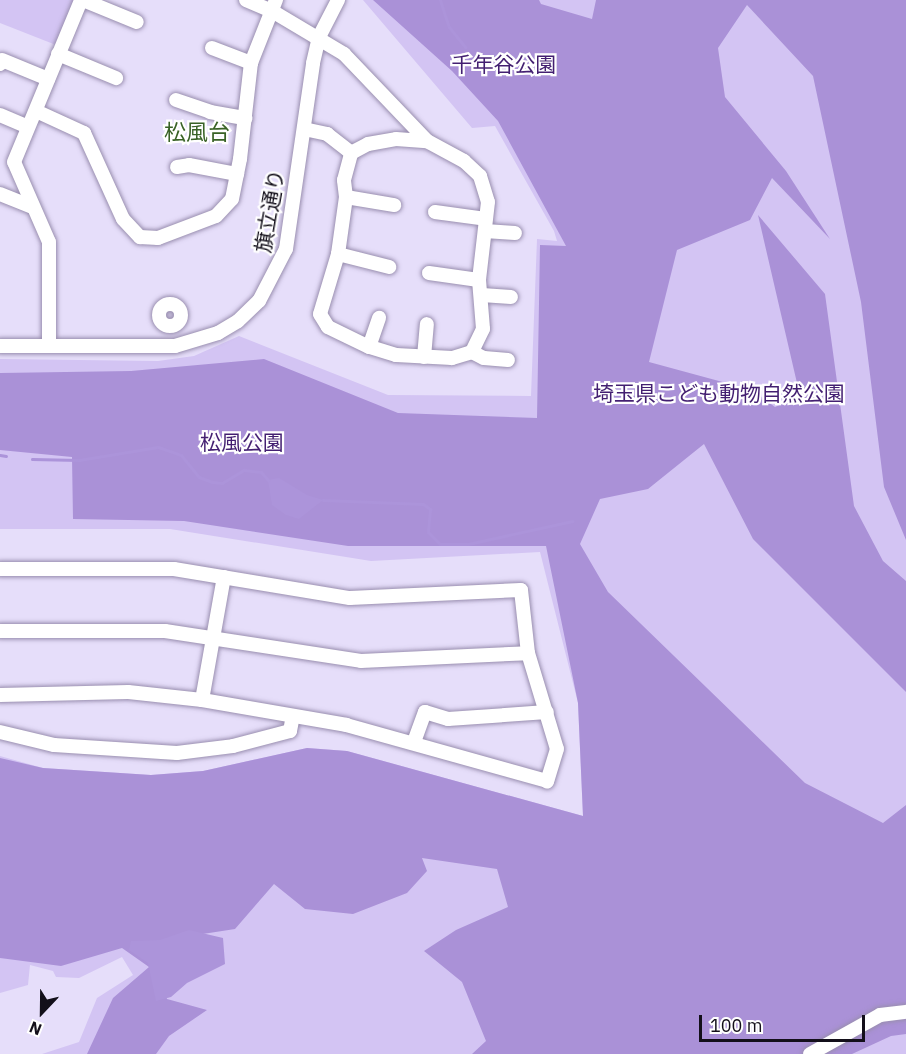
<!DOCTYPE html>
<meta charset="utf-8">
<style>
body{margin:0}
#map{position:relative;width:906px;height:1054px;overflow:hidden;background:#e6defa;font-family:"IBM Plex Sans","Noto Sans JP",sans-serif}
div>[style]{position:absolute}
.green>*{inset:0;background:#d3c4f3}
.forest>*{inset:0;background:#aa91d7}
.water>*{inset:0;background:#ac94da}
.stream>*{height:3px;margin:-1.5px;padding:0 1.5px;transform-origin:1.5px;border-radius:1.5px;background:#ac94da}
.roads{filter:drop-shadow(0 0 2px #998eaf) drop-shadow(0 0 2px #998eaf)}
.minor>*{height:14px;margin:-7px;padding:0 7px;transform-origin:7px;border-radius:7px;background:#fff}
.minor>.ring{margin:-7px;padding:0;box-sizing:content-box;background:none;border:14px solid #fff;border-radius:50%}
span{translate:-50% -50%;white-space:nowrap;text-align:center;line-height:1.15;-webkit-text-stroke:4.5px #fff;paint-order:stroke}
.park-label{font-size:21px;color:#431f71}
.street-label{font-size:21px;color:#130f1a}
.neighbourhood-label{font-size:22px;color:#396226}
.north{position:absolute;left:12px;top:982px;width:60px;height:60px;-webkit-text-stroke:4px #fff;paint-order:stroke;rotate:202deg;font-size:16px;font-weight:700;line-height:24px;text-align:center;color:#130f1a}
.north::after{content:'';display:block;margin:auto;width:21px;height:27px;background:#130f1a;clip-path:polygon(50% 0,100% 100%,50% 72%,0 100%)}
.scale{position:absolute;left:699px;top:1015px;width:166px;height:27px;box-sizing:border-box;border:3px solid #130f1a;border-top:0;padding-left:8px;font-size:18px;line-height:21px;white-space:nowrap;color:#130f1a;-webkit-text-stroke:4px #fff;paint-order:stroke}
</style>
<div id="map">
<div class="green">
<div style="clip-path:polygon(0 0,74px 0,56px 45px,0 23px)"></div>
<div style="clip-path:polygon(363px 0,906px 0,906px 1054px,42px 1054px,79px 1042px,97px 998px,133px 975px,122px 957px,79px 978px,56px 977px,53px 971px,30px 965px,28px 985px,0 993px,0 756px,43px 768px,151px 775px,203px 771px,307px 748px,347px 751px,583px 816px,578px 703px,540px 552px,371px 561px,170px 529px,0 529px,0 359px,158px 361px,194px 356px,239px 336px,388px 395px,531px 396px,537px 239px,557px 241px,554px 231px,495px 126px,472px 128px)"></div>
</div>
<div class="forest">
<div style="clip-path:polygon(373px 0,539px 0,541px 4px,592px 19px,596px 0,906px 0,906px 540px,884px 487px,861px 302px,813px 76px,747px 5px,718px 48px,725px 97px,786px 171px,830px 239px,772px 178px,750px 220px,677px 250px,649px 362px,752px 390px,775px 407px,800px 396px,758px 215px,825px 294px,854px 506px,883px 561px,906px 581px,906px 692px,753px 539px,704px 444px,648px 489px,600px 499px,580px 544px,608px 592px,805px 783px,883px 823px,906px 805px,906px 1034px,891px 1036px,852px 1054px,472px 1054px,486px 1041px,462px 982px,424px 951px,456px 930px,508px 907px,497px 869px,422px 858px,427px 871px,407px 893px,353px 914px,305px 909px,274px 884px,235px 929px,151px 942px,167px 999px,207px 1010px,169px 1036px,156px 1054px,87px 1054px,113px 998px,149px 967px,122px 948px,61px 966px,0 958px,0 758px,43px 768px,151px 775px,203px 771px,307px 748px,347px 751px,583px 816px,578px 703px,546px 546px,348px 546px,184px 521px,73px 519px,72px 457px,0 450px,0 373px,131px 371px,264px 359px,398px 413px,537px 418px,540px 245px,566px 246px,498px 121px,452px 71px)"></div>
</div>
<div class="water">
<div style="clip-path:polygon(279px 478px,307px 495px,323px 500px,299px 519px,286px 515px,272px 505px,268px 480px)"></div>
<div style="clip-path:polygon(189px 930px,223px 938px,225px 964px,187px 983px,171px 997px,156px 1001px,148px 963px,129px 950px,131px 941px,160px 940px)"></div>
</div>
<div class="stream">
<div style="left:440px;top:0;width:28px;rotate:72deg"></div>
<div style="left:449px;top:27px;width:26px;rotate:51deg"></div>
<div style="left:0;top:455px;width:6px;rotate:9deg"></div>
<div style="left:32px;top:459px;width:47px;rotate:1.2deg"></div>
<div style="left:79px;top:460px;width:80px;rotate:-9.3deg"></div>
<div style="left:158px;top:447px;width:24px;rotate:19deg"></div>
<div style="left:181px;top:455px;width:28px;rotate:51deg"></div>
<div style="left:199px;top:477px;width:14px;rotate:21deg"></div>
<div style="left:212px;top:482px;width:10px;rotate:6deg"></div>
<div style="left:222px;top:483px;width:26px;rotate:-31deg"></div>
<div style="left:244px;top:470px;width:17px;rotate:7deg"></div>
<div style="left:261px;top:472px;width:11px;rotate:49deg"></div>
<div style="left:323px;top:500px;width:100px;rotate:2.3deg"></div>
<div style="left:423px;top:504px;width:9px;rotate:36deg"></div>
<div style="left:430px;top:509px;width:23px;rotate:95deg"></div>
<div style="left:428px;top:532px;width:17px;rotate:45deg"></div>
<div style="left:440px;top:544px;width:28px"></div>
<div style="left:468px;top:544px;width:107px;rotate:-12.4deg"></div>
</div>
<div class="roads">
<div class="minor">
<div style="left:83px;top:0;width:58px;rotate:22.2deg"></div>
<div style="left:246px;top:0;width:28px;rotate:23deg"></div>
<div style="left:272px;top:11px;width:84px;rotate:30.8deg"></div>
<div style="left:344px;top:54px;width:120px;rotate:46.3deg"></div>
<div style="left:427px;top:141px;width:42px;rotate:28.4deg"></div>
<div style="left:464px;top:161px;width:22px;rotate:43deg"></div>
<div style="left:480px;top:176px;width:27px;rotate:73deg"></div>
<div style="left:488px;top:202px;width:79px;rotate:96.6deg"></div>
<div style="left:479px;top:280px;width:49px;rotate:85.3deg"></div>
<div style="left:483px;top:329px;width:25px;rotate:116deg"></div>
<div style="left:472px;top:352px;width:21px;rotate:163deg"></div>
<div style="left:452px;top:358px;width:56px;rotate:-176.9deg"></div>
<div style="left:396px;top:355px;width:28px;rotate:-163deg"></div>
<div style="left:369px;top:347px;width:46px;rotate:-154deg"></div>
<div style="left:328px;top:327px;width:15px;rotate:-122deg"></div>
<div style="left:320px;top:314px;width:63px;rotate:-73.3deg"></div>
<div style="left:338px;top:254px;width:58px;rotate:-82deg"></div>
<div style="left:346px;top:197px;width:17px;rotate:-97deg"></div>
<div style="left:344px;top:180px;width:28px;rotate:-75deg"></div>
<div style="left:351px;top:153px;width:19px;rotate:-28deg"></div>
<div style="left:368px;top:144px;width:28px;rotate:-10deg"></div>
<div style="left:396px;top:139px;width:31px;rotate:4deg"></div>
<div style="left:212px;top:48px;width:42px;rotate:21deg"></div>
<div style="left:58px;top:54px;width:63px;rotate:22.5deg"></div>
<div style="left:0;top:64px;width:4px;rotate:-63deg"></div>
<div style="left:2px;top:60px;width:50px;rotate:22.4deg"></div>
<div style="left:176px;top:100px;width:36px;rotate:19deg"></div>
<div style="left:210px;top:112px;width:36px;rotate:10deg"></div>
<div style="left:36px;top:111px;width:53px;rotate:24.6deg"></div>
<div style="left:84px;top:133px;width:94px;rotate:65.6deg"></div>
<div style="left:123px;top:219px;width:25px;rotate:47deg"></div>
<div style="left:140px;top:237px;width:18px;rotate:3deg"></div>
<div style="left:158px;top:238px;width:62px;rotate:-20.8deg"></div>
<div style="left:216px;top:216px;width:23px;rotate:-47deg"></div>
<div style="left:232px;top:199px;width:41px;rotate:-78.7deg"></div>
<div style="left:240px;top:159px;width:97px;rotate:-83.5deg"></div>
<div style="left:251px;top:63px;width:68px;rotate:-68.4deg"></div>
<div style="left:0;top:115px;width:30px;rotate:23deg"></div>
<div style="left:304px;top:129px;width:24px;rotate:12deg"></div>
<div style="left:327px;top:134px;width:31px;rotate:38deg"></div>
<div style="left:177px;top:167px;width:12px;rotate:-9deg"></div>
<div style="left:189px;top:165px;width:49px;rotate:10.6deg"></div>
<div style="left:0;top:194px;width:35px;rotate:22deg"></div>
<div style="left:346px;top:197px;width:49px;rotate:9.5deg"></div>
<div style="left:435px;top:212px;width:51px;rotate:7.8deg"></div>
<div style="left:485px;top:231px;width:30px;rotate:4deg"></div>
<div style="left:338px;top:254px;width:53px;rotate:14.3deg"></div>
<div style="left:429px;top:273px;width:50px;rotate:8deg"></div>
<div style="left:482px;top:295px;width:29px;rotate:4deg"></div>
<div class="ring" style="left:159px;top:304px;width:8px;height:8px"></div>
<div style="left:49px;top:345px;width:103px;rotate:-90deg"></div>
<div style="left:49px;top:242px;width:87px;rotate:-113.6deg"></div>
<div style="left:14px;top:162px;width:175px;rotate:-67.5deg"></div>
<div style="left:0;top:346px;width:175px"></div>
<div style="left:175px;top:346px;width:45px;rotate:-16.8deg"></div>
<div style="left:218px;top:333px;width:23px;rotate:-31deg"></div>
<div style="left:238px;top:321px;width:29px;rotate:-44deg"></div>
<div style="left:259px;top:301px;width:59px;rotate:-62.6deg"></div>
<div style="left:286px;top:249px;width:188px;rotate:-81.7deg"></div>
<div style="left:313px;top:63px;width:27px;rotate:-77deg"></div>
<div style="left:319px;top:37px;width:42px;rotate:-62.8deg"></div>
<div style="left:369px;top:347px;width:31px;rotate:-71deg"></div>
<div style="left:472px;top:352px;width:13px;rotate:27deg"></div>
<div style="left:484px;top:358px;width:24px;rotate:5deg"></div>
<div style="left:424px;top:357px;width:33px;rotate:-85deg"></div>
<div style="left:0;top:569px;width:174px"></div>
<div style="left:174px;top:569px;width:178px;rotate:9.4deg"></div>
<div style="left:350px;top:598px;width:171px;rotate:-2.7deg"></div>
<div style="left:521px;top:590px;width:63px;rotate:83.7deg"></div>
<div style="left:528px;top:653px;width:100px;rotate:73.2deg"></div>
<div style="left:557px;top:749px;width:34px;rotate:107deg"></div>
<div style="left:547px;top:781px;width:208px;rotate:-164.4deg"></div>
<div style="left:347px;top:725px;width:147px;rotate:-170.2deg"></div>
<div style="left:202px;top:700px;width:74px;rotate:-173.8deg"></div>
<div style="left:128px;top:692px;width:128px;rotate:178.7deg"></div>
<div style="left:0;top:631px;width:165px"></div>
<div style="left:165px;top:631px;width:198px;rotate:8.7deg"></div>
<div style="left:361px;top:661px;width:167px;rotate:-2.7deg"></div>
<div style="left:202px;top:700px;width:125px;rotate:-79.9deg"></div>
<div style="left:0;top:732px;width:56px;rotate:13.5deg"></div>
<div style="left:54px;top:745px;width:123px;rotate:3.7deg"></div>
<div style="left:177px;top:753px;width:56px;rotate:-7.1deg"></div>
<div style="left:233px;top:746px;width:59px;rotate:-14.7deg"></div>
<div style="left:290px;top:731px;width:15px;rotate:-79deg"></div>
<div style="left:414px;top:742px;width:32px;rotate:-70deg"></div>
<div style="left:425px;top:712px;width:24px;rotate:17deg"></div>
<div style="left:448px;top:719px;width:99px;rotate:-4deg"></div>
<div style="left:810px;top:1054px;width:80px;rotate:-29.1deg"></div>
<div style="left:880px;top:1015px;width:26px;rotate:-7deg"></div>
</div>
</div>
<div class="park-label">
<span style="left:504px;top:64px">千年谷公園</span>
<span style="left:719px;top:393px">埼玉県こども動物自然公園</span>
<span style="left:242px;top:442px">松風公園</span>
</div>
<div class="street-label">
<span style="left:269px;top:211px;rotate:-80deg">旗立通り</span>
</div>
<div class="neighbourhood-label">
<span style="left:197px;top:132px">松風台</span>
</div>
<div class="north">N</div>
<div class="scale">100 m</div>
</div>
